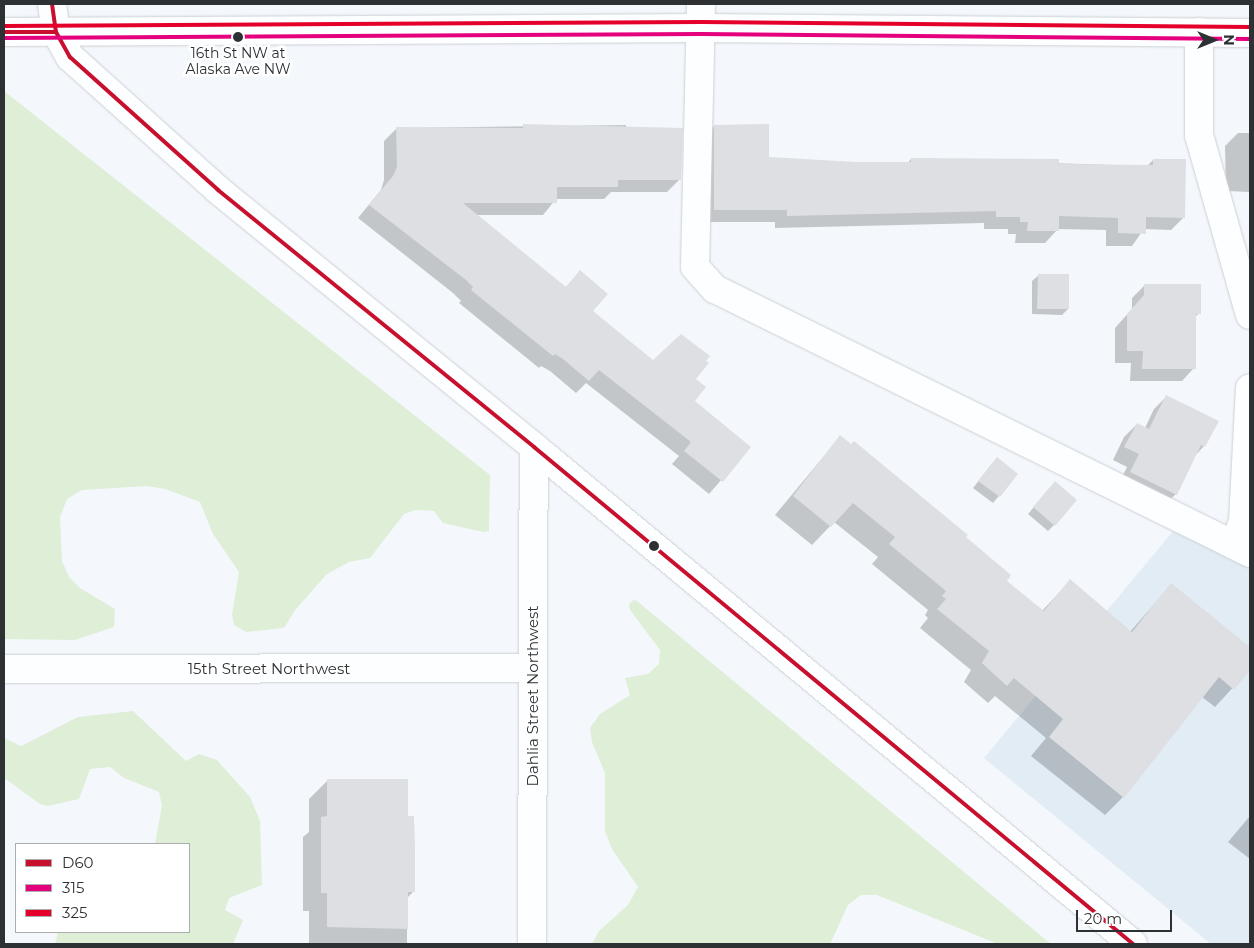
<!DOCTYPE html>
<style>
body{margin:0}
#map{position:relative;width:1254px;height:948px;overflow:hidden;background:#f4f8fc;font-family:Montserrat,sans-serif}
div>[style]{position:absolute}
.built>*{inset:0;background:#e2ecf5}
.green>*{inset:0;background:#dfeed6}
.shadow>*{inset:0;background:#0003}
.building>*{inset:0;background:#dddfe3}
.roads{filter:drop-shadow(0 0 1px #ccd0d3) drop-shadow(0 0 1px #ccd0d3)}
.minor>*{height:28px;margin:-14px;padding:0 14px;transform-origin:14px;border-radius:14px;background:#fdfeff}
.major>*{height:28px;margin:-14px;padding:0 14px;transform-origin:14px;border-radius:14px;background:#fdfeff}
.bus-1>*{height:4px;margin:-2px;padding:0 2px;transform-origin:2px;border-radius:2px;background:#c8102e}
.bus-2>*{height:4px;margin:-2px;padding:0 2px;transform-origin:2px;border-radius:2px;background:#e5007d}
.bus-3>*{height:4px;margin:-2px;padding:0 2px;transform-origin:2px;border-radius:2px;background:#e4002b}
.dots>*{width:14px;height:14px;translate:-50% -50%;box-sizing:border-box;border:2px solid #fff;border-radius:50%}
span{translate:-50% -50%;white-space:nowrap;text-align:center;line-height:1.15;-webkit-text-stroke:5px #fff;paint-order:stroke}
.bus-label{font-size:14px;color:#2d3134}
.street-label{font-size:15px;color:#2d3134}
.frame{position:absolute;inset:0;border:5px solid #2d3134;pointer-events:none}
.legend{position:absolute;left:15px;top:843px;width:175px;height:90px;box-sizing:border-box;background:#fff;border:1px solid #abadae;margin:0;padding:6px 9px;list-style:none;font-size:15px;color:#2d3134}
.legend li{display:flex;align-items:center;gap:10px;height:25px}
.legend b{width:25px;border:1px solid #abadae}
.north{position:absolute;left:1189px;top:15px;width:50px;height:50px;-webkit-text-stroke:4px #fff;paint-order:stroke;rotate:90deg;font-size:14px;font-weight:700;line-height:20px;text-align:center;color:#2d3134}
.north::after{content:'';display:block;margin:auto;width:18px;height:22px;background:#2d3134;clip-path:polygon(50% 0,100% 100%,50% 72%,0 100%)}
.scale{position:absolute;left:1076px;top:910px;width:96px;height:22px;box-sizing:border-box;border:2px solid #2d3134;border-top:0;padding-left:6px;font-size:15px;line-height:18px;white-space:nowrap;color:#2d3134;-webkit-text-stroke:4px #fff;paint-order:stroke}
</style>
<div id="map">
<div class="built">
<div style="clip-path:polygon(1180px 523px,1250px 551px,1250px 944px,1211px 944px,984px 758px)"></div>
</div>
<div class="green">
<div style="clip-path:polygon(4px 91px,490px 475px,489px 531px,483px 532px,443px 523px,434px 511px,416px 510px,404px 514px,370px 558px,349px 562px,327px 574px,295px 610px,284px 628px,246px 632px,234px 625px,232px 615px,239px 572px,213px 534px,200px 502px,165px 489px,147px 486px,82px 490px,67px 499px,60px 517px,62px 561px,69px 577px,80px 588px,115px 609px,114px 627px,75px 640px,4px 639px)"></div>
<div style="clip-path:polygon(634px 600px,637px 601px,1051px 944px,998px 944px,877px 895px,861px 895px,848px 905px,830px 944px,592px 944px,599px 931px,628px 905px,638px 887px,612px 849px,605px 831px,605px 773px,592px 742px,590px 728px,600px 714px,630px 695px,625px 678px,648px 674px,659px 664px,660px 650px,630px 610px,629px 604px)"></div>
<div style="clip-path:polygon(133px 711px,186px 761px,199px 754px,217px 760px,250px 797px,260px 821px,262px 885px,229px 898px,225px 910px,243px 920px,233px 944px,55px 944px,58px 932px,189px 932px,189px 844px,155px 844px,162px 805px,159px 792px,124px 778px,110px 767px,90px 769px,79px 799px,48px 806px,40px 804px,4px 778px,4px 738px,21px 746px,78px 717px)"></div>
</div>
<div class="shadow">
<div style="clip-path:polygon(626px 125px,626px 129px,680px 179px,667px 192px,611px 192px,604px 199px,556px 199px,543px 215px,476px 215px,565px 288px,580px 272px,591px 311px,653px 362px,695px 379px,693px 401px,750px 447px,709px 494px,672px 464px,679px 456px,586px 383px,576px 393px,550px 371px,541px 366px,539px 368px,459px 303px,461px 301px,453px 293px,358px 218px,381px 190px,384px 180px,384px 141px,397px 128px)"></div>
<div style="clip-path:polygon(714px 126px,768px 158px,856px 164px,907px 164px,911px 159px,1147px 166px,1153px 160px,1184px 217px,1171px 230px,1144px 229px,1132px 246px,1106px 246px,1106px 230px,1058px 229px,1045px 243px,1015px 243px,1016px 234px,1008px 234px,1008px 229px,984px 229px,984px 223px,775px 228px,775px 222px,702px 222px,702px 139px)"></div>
<div style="clip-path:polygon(1238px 133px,1250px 133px,1250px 212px,1250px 192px,1226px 191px,1225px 146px)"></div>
<div style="clip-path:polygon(1039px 275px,1068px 309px,1062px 315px,1032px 314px,1032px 281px)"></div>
<div style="clip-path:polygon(1145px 285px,1199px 313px,1194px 318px,1194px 368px,1182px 381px,1130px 381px,1131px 363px,1115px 363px,1115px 328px,1132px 309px,1132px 298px)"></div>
<div style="clip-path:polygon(1167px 396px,1204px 446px,1194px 457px,1176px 494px,1163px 506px,1118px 485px,1127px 467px,1113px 460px,1124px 437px,1137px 424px,1145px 428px,1154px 409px)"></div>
<div style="clip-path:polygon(840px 437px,965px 537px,1005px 581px,1042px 611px,1070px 581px,1130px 632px,1171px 585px,1250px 648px,1250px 669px,1215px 707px,1202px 697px,1123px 797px,1105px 815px,1031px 756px,1046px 738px,995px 696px,988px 703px,964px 682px,971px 670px,920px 628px,928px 618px,925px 615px,928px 610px,872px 564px,878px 557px,834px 522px,812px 545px,775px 515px)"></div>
<div style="clip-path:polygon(991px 465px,1017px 474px,993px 503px,973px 488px)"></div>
<div style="clip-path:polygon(1049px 489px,1054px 525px,1048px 531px,1028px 514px)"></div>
<div style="clip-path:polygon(327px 781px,406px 817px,413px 892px,407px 898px,407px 944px,309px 944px,309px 911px,303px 911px,303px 837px,309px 832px,309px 799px)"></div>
<div style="clip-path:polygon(1250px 816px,1250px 859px,1228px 842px)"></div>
</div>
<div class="building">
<div style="clip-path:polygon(523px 124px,683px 128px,681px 180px,618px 180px,618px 187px,557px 187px,557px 203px,463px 203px,566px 287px,580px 270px,608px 294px,593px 311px,653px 360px,681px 334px,710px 356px,706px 361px,709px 363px,696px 379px,706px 387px,695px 401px,751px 447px,723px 482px,684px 451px,691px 442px,599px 370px,589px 381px,563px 359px,555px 354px,553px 356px,471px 290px,473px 287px,466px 280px,369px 205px,393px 176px,397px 167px,396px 127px,523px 128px)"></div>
<div style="clip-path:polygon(769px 124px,769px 157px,856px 162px,911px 162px,911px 158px,1059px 159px,1059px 164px,1153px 165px,1153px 159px,1186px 159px,1185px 218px,1146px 217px,1146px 234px,1118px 233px,1118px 218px,1059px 216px,1059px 231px,1027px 231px,1028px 222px,1020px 222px,1020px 217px,996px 217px,996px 211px,787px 216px,787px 210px,714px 210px,714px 125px)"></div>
<div style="clip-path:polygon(1038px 274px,1069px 274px,1069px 309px,1037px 309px)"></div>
<div style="clip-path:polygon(1144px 284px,1201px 284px,1201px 314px,1196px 314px,1196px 369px,1142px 369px,1143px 351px,1127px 351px,1127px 314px,1144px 295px)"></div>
<div style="clip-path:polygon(1166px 395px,1219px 421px,1205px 447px,1201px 445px,1177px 495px,1130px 472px,1139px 454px,1124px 447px,1137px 423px,1149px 429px)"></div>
<div style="clip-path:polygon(840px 435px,851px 444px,854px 441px,968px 535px,966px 537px,1011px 575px,1007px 581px,1044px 611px,1070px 579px,1132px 632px,1171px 583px,1250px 647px,1250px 671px,1234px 690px,1219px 677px,1124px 798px,1049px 737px,1063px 719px,1014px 678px,1007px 686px,982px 663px,989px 651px,937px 609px,946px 599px,942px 596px,946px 591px,889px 544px,895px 537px,853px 503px,831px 527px,793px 496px)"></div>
<div style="clip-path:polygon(997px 457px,1018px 474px,1000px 497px,978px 481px)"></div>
<div style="clip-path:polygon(1055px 481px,1077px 500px,1055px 526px,1033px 507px)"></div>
<div style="clip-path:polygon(327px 779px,408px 779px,408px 816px,414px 816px,415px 846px,415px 892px,408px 892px,408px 929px,327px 927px,327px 893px,321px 893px,321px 817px,327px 816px)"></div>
</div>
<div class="roads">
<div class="minor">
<div style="left:701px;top:4px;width:263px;rotate:91.3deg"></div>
<div style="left:695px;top:267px;width:30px;rotate:48deg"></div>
<div style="left:715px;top:289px;width:597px;rotate:26.26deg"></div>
<div style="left:1199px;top:32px;width:103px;rotate:90deg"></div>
<div style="left:1199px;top:135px;width:187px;rotate:74.2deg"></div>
<div style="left:1234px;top:545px;width:26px;rotate:-69deg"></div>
<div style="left:1243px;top:521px;width:133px;rotate:-87deg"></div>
<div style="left:4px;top:669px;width:529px;rotate:-0.11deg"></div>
<div style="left:532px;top:944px;width:497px;rotate:-89.8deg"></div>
</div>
<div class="major">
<div style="left:52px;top:4px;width:28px;rotate:82deg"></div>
<div style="left:56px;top:32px;width:29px;rotate:61deg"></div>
<div style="left:70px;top:57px;width:199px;rotate:41.9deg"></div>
<div style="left:218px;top:190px;width:407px;rotate:39.1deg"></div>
<div style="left:534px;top:447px;width:778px;rotate:39.68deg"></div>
<div style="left:4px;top:32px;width:697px;rotate:-0.33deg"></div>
<div style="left:701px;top:28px;width:549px;rotate:0.52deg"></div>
</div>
</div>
<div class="bus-1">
<div style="left:52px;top:4px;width:28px;rotate:82deg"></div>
<div style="left:56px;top:32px;width:29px;rotate:61deg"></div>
<div style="left:70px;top:57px;width:199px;rotate:41.9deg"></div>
<div style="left:218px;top:190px;width:407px;rotate:39.1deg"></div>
<div style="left:534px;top:447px;width:778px;rotate:39.68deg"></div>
<div style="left:4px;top:32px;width:52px"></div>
</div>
<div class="bus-2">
<div style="left:4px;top:38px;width:697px;rotate:-0.33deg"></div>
<div style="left:701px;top:34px;width:549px;rotate:0.52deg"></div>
</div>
<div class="bus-3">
<div style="left:4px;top:26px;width:697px;rotate:-0.33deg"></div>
<div style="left:701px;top:22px;width:549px;rotate:0.52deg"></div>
</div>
<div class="dots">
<div style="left:238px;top:37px;background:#2d3134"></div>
<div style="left:654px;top:546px;background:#2d3134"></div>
</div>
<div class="bus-label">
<span style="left:238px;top:61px">16th St NW at<br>Alaska Ave NW</span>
</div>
<div class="street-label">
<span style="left:269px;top:669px">15th Street Northwest</span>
<span style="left:533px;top:696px;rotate:-90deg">Dahlia Street Northwest</span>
</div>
<div class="frame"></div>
<ul class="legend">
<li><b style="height:6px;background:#c8102e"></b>D60</li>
<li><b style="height:6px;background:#e5007d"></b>315</li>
<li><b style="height:6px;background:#e4002b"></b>325</li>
</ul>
<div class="north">N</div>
<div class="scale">20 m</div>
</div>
